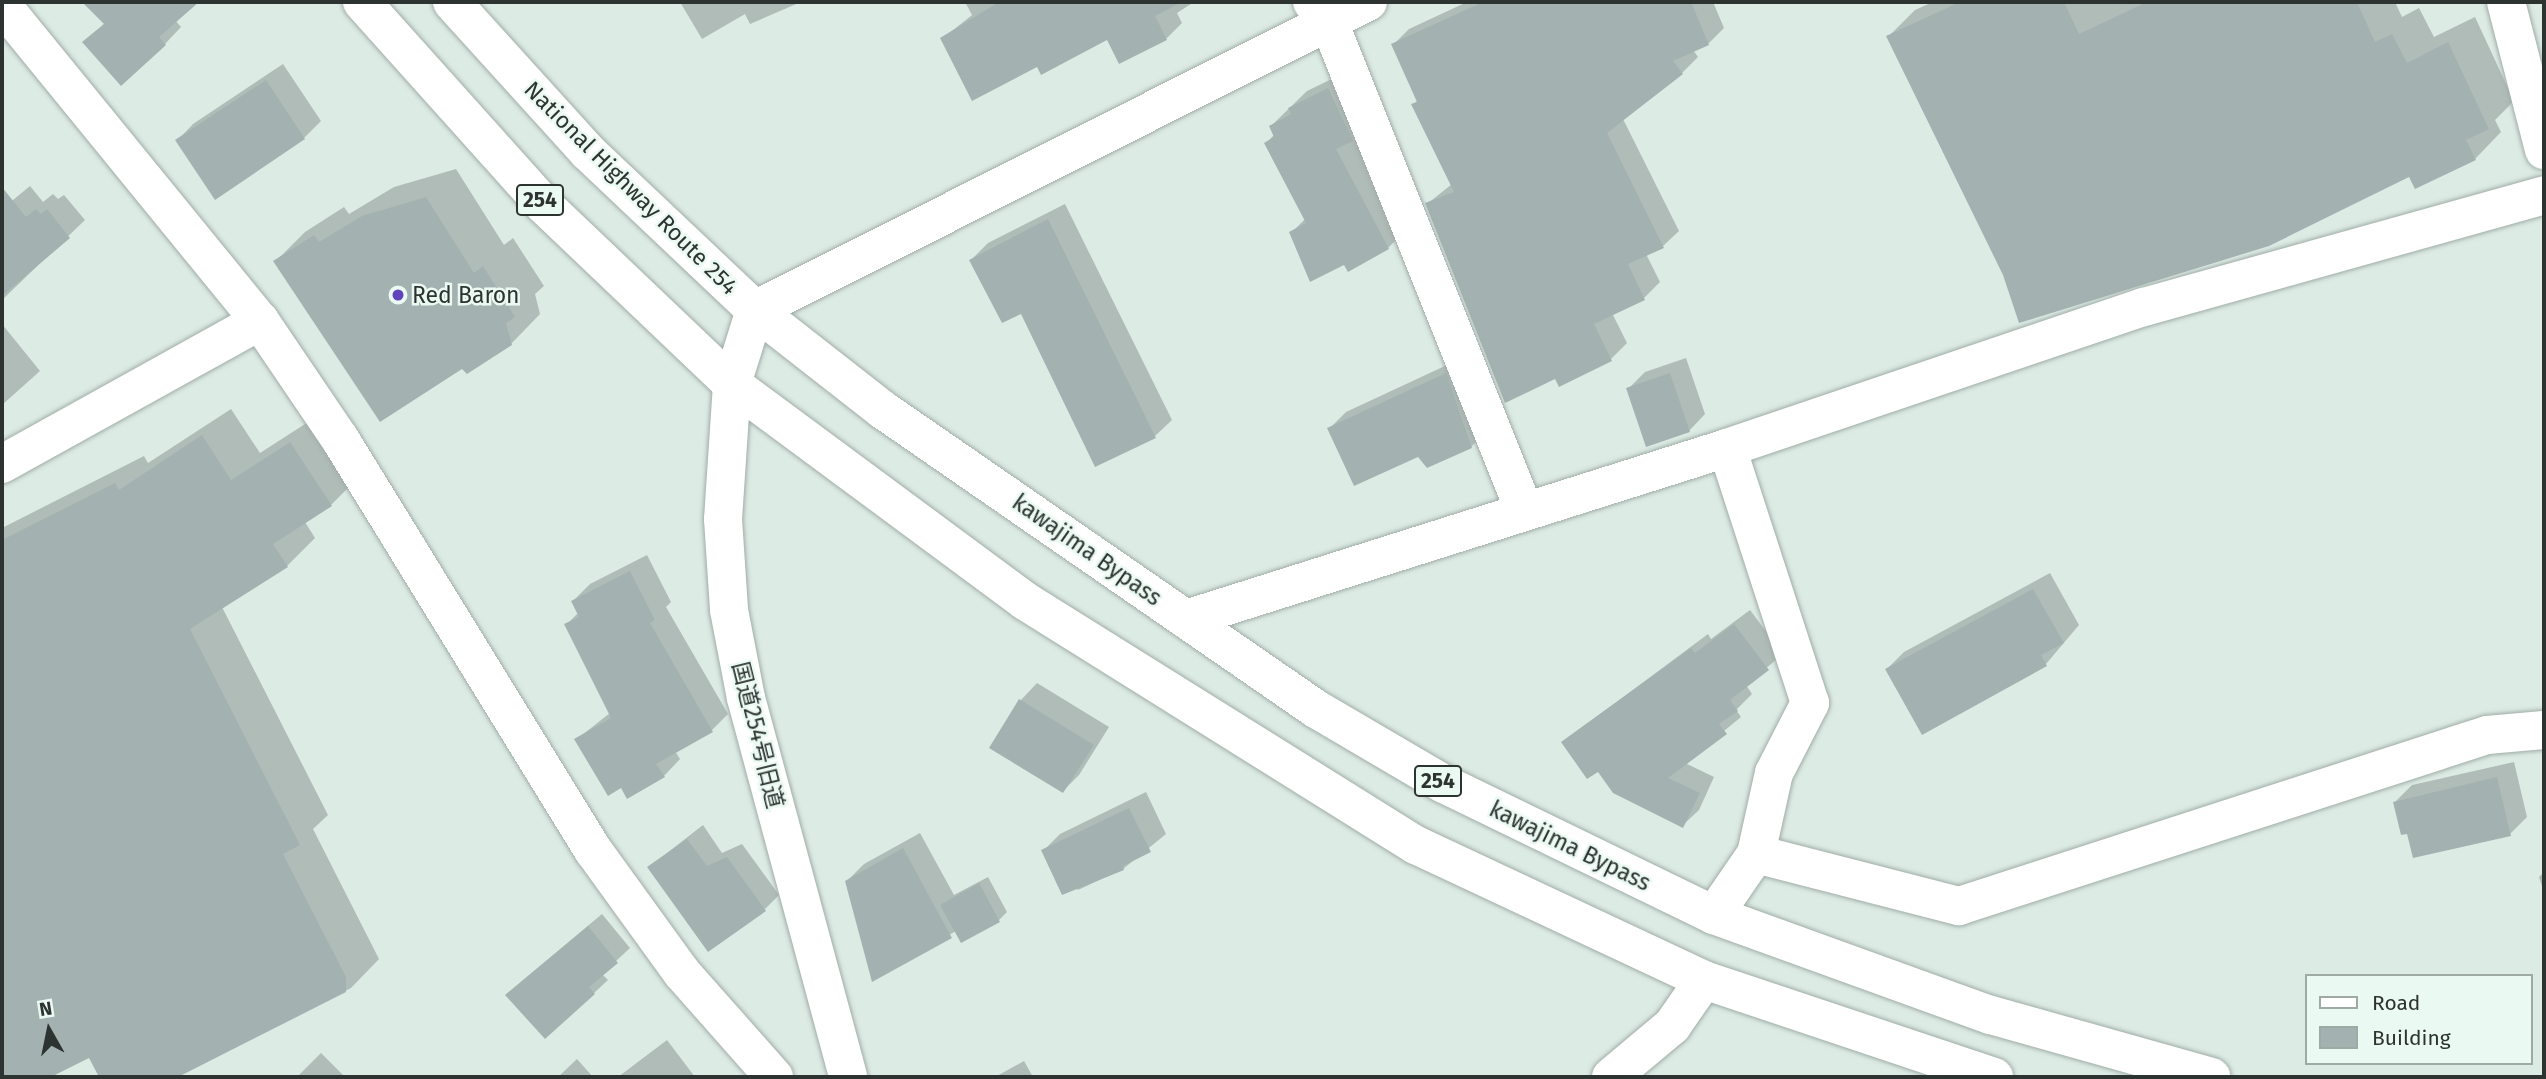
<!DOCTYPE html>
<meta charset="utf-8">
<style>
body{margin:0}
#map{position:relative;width:2546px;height:1079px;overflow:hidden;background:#ddebe5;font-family:"Fira Sans","Noto Sans JP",sans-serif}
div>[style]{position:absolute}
.shadow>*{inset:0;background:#0003}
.building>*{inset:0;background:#a3b2b1}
.roads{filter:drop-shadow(0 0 2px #a0ada7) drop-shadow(0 0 2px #a0ada7)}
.minor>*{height:38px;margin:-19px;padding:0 19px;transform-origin:19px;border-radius:19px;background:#fff}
.tertiary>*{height:38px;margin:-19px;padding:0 19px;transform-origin:19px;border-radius:19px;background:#fff}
.trunk>*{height:38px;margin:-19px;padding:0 19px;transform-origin:19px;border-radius:19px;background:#fff}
.dots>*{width:19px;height:19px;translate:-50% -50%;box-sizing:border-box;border:4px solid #ebf9f3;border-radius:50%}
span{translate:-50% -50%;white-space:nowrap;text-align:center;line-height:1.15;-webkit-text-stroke:5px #ebf9f3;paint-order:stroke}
.shield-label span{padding:2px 5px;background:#ebf9f3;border:2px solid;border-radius:5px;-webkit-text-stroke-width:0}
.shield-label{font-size:21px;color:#2d3331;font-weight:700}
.street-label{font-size:23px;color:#2d3331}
.poi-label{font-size:23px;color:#2d3331}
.left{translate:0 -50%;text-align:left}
.frame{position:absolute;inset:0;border:4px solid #2d3331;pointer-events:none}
.legend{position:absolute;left:2305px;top:974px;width:228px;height:91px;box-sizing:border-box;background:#ebf9f3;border:2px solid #9faaa5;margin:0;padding:9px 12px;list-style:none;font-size:21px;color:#2d3331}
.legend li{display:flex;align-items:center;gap:14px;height:35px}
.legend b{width:35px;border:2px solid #9faaa5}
.north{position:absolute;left:14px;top:995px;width:70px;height:70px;-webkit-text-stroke:5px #ebf9f3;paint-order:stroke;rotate:351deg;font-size:19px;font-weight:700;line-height:28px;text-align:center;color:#2d3331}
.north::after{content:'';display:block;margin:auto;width:24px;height:32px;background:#2d3331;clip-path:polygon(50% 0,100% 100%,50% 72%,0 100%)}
</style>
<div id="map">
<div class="shadow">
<div style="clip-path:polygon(111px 2px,195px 2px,175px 20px,181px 27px,165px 44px,85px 43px,105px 23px,97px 15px)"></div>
<div style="clip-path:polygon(680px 2px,801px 2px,750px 24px,745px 14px,702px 39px)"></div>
<div style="clip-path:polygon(965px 2px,1194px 2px,1177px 13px,1182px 23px,1166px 39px,1108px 38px,1037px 65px,942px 39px,972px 15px)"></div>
<div style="clip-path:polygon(1467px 2px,1713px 2px,1724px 28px,1708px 44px,1693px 50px,1698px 57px,1682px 73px,1623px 119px,1679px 231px,1663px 246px,1646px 254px,1660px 282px,1644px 298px,1612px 313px,1627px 343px,1611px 359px,1427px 204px,1452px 184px,1413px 105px,1418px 100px,1393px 45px,1409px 29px)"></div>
<div style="clip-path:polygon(1933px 2px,2395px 2px,2402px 17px,2419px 8px,2434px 37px,2475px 17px,2514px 101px,2495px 120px,2501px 132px,2475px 159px,2005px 274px,1888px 37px,1915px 10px)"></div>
<div style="clip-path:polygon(283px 64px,321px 121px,304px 138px,215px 198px,177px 141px,193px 124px)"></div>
<div style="clip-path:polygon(1344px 73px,1405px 231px,1388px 248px,1348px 269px,1345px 263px,1291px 233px,1305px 219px,1266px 143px,1275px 134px,1271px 126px,1307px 91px)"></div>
<div style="clip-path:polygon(456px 169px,504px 245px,513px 238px,544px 286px,535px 294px,540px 314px,511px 344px,463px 366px,275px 262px,305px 232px,344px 207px,349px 214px,394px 187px)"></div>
<div style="clip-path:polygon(30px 186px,43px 202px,53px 194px,58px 199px,64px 195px,85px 220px,2px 300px,2px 209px)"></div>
<div style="clip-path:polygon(1065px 204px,1172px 420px,1155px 436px,971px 260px,988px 243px)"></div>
<div style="clip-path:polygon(2px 324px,40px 371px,2px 405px)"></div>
<div style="clip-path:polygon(1462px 358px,1487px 430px,1471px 447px,1418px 455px,1329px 429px,1346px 412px)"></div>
<div style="clip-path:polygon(1686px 358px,1705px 414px,1689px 431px,1628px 389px,1645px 372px)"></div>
<div style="clip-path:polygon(231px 409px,260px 453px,319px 415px,360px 476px,331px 505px,305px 522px,315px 538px,287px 566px,222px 607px,328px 815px,313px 829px,379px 959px,351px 988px,174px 1077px,101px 1077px,90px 1056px,47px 1077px,2px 1077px,2px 528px,144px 456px,148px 463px)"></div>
<div style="clip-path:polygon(647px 555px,671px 602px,666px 607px,728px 714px,712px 730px,675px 751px,680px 759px,664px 776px,622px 786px,577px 739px,610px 713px,566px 625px,579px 612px,573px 601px,590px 584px)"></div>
<div style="clip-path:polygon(2050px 573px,2079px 625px,2046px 664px,1887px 669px,1904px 652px)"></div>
<div style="clip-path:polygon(1750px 610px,1783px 654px,1746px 685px,1752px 694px,1736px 710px,1741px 717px,1685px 763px,1714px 777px,1699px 810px,1683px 825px,1563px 742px,1708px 634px,1711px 639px)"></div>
<div style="clip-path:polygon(1037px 683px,1109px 727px,1079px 775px,1063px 791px,991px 747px,1021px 700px)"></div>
<div style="clip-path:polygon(2514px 762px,2527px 817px,2510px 834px,2409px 833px,2395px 802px,2412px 785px)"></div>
<div style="clip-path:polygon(1146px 792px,1166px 834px,1123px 869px,1078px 890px,1043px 851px,1060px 834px)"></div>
<div style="clip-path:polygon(703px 825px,722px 853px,742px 844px,779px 895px,765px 909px,649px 867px)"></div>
<div style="clip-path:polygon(920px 833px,954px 895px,988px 877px,1007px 912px,999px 920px,956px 931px,873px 979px,847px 881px,864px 864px)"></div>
<div style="clip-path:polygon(2544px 872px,2544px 892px,2539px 877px)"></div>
<div style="clip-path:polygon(602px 914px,630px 948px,602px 974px,608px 980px,594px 993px,521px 982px)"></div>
<div style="clip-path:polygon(667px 1040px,695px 1077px,618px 1077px)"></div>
<div style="clip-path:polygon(321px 1053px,345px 1077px,297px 1077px)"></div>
<div style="clip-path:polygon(577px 1059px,593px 1077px,558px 1077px)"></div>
<div style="clip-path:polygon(1024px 1061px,1033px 1077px,995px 1077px)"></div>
</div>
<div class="building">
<div style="clip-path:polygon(82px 2px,199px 2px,159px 37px,166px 45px,121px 86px,82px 42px,104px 24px)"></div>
<div style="clip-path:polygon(999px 2px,1182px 2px,1155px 16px,1167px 40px,1119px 64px,1107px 40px,1041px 75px,1037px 67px,972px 101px,940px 38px)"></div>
<div style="clip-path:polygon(1483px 2px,1691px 2px,1709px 45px,1673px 61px,1683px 74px,1607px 133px,1664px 248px,1628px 264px,1645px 300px,1594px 324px,1612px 361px,1559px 387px,1555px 379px,1505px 403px,1425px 203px,1454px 192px,1411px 104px,1417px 102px,1391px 44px)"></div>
<div style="clip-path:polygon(1960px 2px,2064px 2px,2079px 34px,2147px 2px,2357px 2px,2375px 42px,2392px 34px,2407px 63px,2448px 42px,2489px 129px,2466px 140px,2476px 160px,2415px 189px,2409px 177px,2269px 246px,2019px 323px,2003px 275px,1886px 36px)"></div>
<div style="clip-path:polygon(266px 80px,305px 139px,215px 200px,175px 140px)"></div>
<div style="clip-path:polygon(1328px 88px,1353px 141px,1336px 149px,1389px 249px,1348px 272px,1344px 265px,1310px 282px,1289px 232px,1306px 223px,1264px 143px,1274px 137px,1269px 126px,1291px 114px,1288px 108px)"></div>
<div style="clip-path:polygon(2px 187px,26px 217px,36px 209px,41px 214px,47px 209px,70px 238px,2px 296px)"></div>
<div style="clip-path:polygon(426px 197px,474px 273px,483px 266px,515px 317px,506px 323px,512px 345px,467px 374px,462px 369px,380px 422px,273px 261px,314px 235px,319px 242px,362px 216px)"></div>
<div style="clip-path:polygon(1048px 219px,1156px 438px,1095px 467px,1021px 314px,1002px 323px,969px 260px)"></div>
<div style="clip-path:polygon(1446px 373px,1472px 448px,1427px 468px,1418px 457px,1354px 486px,1327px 428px)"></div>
<div style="clip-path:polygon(1670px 373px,1690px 432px,1646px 447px,1626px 388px)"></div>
<div style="clip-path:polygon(202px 435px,231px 480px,290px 442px,332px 506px,273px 544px,288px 567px,190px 629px,300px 845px,283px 854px,346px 977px,346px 992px,178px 1077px,99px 1077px,89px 1058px,51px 1077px,2px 1077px,2px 540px,115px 483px,119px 490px)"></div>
<div style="clip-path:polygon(630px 571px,655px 620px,650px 623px,713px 732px,656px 764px,665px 777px,627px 799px,621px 788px,608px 796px,574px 739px,611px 718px,564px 624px,579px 617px,571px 601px)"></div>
<div style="clip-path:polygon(2033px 589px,2064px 643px,2041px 655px,2047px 666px,1922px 735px,1885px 669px)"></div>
<div style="clip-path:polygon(1734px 624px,1769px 670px,1730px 700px,1738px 711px,1719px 724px,1727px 734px,1668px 778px,1700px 793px,1683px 828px,1613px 793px,1598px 772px,1587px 779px,1561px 742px,1691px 648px,1695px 653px)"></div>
<div style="clip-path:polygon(1019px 699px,1094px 745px,1063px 793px,989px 748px)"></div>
<div style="clip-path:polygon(2497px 777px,2511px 836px,2413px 858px,2407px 834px,2401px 835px,2393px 802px)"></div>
<div style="clip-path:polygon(1129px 808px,1151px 852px,1123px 866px,1124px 870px,1062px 895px,1041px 850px)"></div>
<div style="clip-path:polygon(687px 839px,707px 866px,727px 857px,766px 911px,708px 952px,647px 867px)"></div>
<div style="clip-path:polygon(903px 848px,952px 938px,872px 982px,845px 881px)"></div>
<div style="clip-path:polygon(979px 883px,1000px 922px,961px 943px,940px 905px)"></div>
<div style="clip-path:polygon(588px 926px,618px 963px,589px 987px,595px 994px,545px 1039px,505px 995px)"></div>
</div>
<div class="roads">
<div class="minor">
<div style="left:1312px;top:2px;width:26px;rotate:50deg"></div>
<div style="left:1329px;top:22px;width:526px;rotate:68.22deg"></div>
<div style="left:2506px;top:2px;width:153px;rotate:75.6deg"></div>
<div style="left:755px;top:310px;width:686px;rotate:-26.68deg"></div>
<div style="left:2px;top:464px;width:295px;rotate:-29deg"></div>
<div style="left:1186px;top:619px;width:567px;rotate:-17.54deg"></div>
<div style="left:1727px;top:448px;width:440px;rotate:-18.7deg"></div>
<div style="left:2144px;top:307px;width:415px;rotate:-15.6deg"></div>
<div style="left:1756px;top:854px;width:210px;rotate:14.4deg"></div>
<div style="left:1959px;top:906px;width:555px;rotate:-17.95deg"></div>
<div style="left:2487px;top:735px;width:57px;rotate:-5deg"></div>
<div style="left:1714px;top:915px;width:74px;rotate:-55.5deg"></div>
<div style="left:1756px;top:854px;width:83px;rotate:-77.5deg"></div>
<div style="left:1774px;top:773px;width:79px;rotate:-62.8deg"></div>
<div style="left:1810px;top:703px;width:268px;rotate:-108deg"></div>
<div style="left:1611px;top:1077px;width:80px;rotate:-39.9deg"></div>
<div style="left:1672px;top:1026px;width:56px;rotate:-55.2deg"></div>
</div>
<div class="tertiary">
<div style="left:2px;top:5px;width:408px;rotate:50.8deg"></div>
<div style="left:260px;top:321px;width:143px;rotate:55.9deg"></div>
<div style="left:340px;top:439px;width:483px;rotate:58.4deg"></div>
<div style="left:593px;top:850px;width:152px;rotate:54.1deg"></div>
<div style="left:682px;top:973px;width:139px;rotate:48.5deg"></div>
<div style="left:755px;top:310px;width:77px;rotate:107.3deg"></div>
<div style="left:732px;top:384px;width:135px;rotate:93.8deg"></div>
<div style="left:723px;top:519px;width:91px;rotate:86.2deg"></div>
<div style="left:729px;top:610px;width:90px;rotate:79.1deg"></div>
<div style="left:746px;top:698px;width:392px;rotate:74.9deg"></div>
</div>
<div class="trunk">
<div style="left:362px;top:2px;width:273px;rotate:48.1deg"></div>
<div style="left:544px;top:205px;width:260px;rotate:43.6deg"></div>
<div style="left:732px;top:384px;width:365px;rotate:36.5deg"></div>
<div style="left:1025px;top:601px;width:461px;rotate:32deg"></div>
<div style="left:1416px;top:845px;width:318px;rotate:25.1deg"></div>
<div style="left:1704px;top:980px;width:306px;rotate:18.5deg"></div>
<div style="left:452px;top:2px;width:202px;rotate:47.8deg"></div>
<div style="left:588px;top:152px;width:230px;rotate:43.4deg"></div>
<div style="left:755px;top:310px;width:162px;rotate:38deg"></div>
<div style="left:883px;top:410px;width:526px;rotate:34.63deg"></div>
<div style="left:1316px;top:709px;width:148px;rotate:30.4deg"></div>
<div style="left:1444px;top:784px;width:300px;rotate:25.9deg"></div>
<div style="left:1714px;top:915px;width:294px;rotate:19.9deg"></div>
<div style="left:1991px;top:1015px;width:229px;rotate:15.7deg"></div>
</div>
</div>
<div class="dots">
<div style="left:398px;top:295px;background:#6144bc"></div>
</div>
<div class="shield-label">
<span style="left:540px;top:200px">254</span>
<span style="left:1438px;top:781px">254</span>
</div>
<div class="street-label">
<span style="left:631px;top:188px;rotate:45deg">National Highway Route 254</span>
<span style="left:1087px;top:550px;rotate:35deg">kawajima Bypass</span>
<span style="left:758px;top:735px;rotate:76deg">国道254号旧道</span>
<span style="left:1570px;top:846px;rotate:26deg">kawajima Bypass</span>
</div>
<div class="poi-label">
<span class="left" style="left:412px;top:295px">Red Baron</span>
</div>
<div class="frame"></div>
<ul class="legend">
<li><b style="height:9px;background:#fff"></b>Road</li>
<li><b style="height:19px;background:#a3b2b1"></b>Building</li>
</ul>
<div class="north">N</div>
</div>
